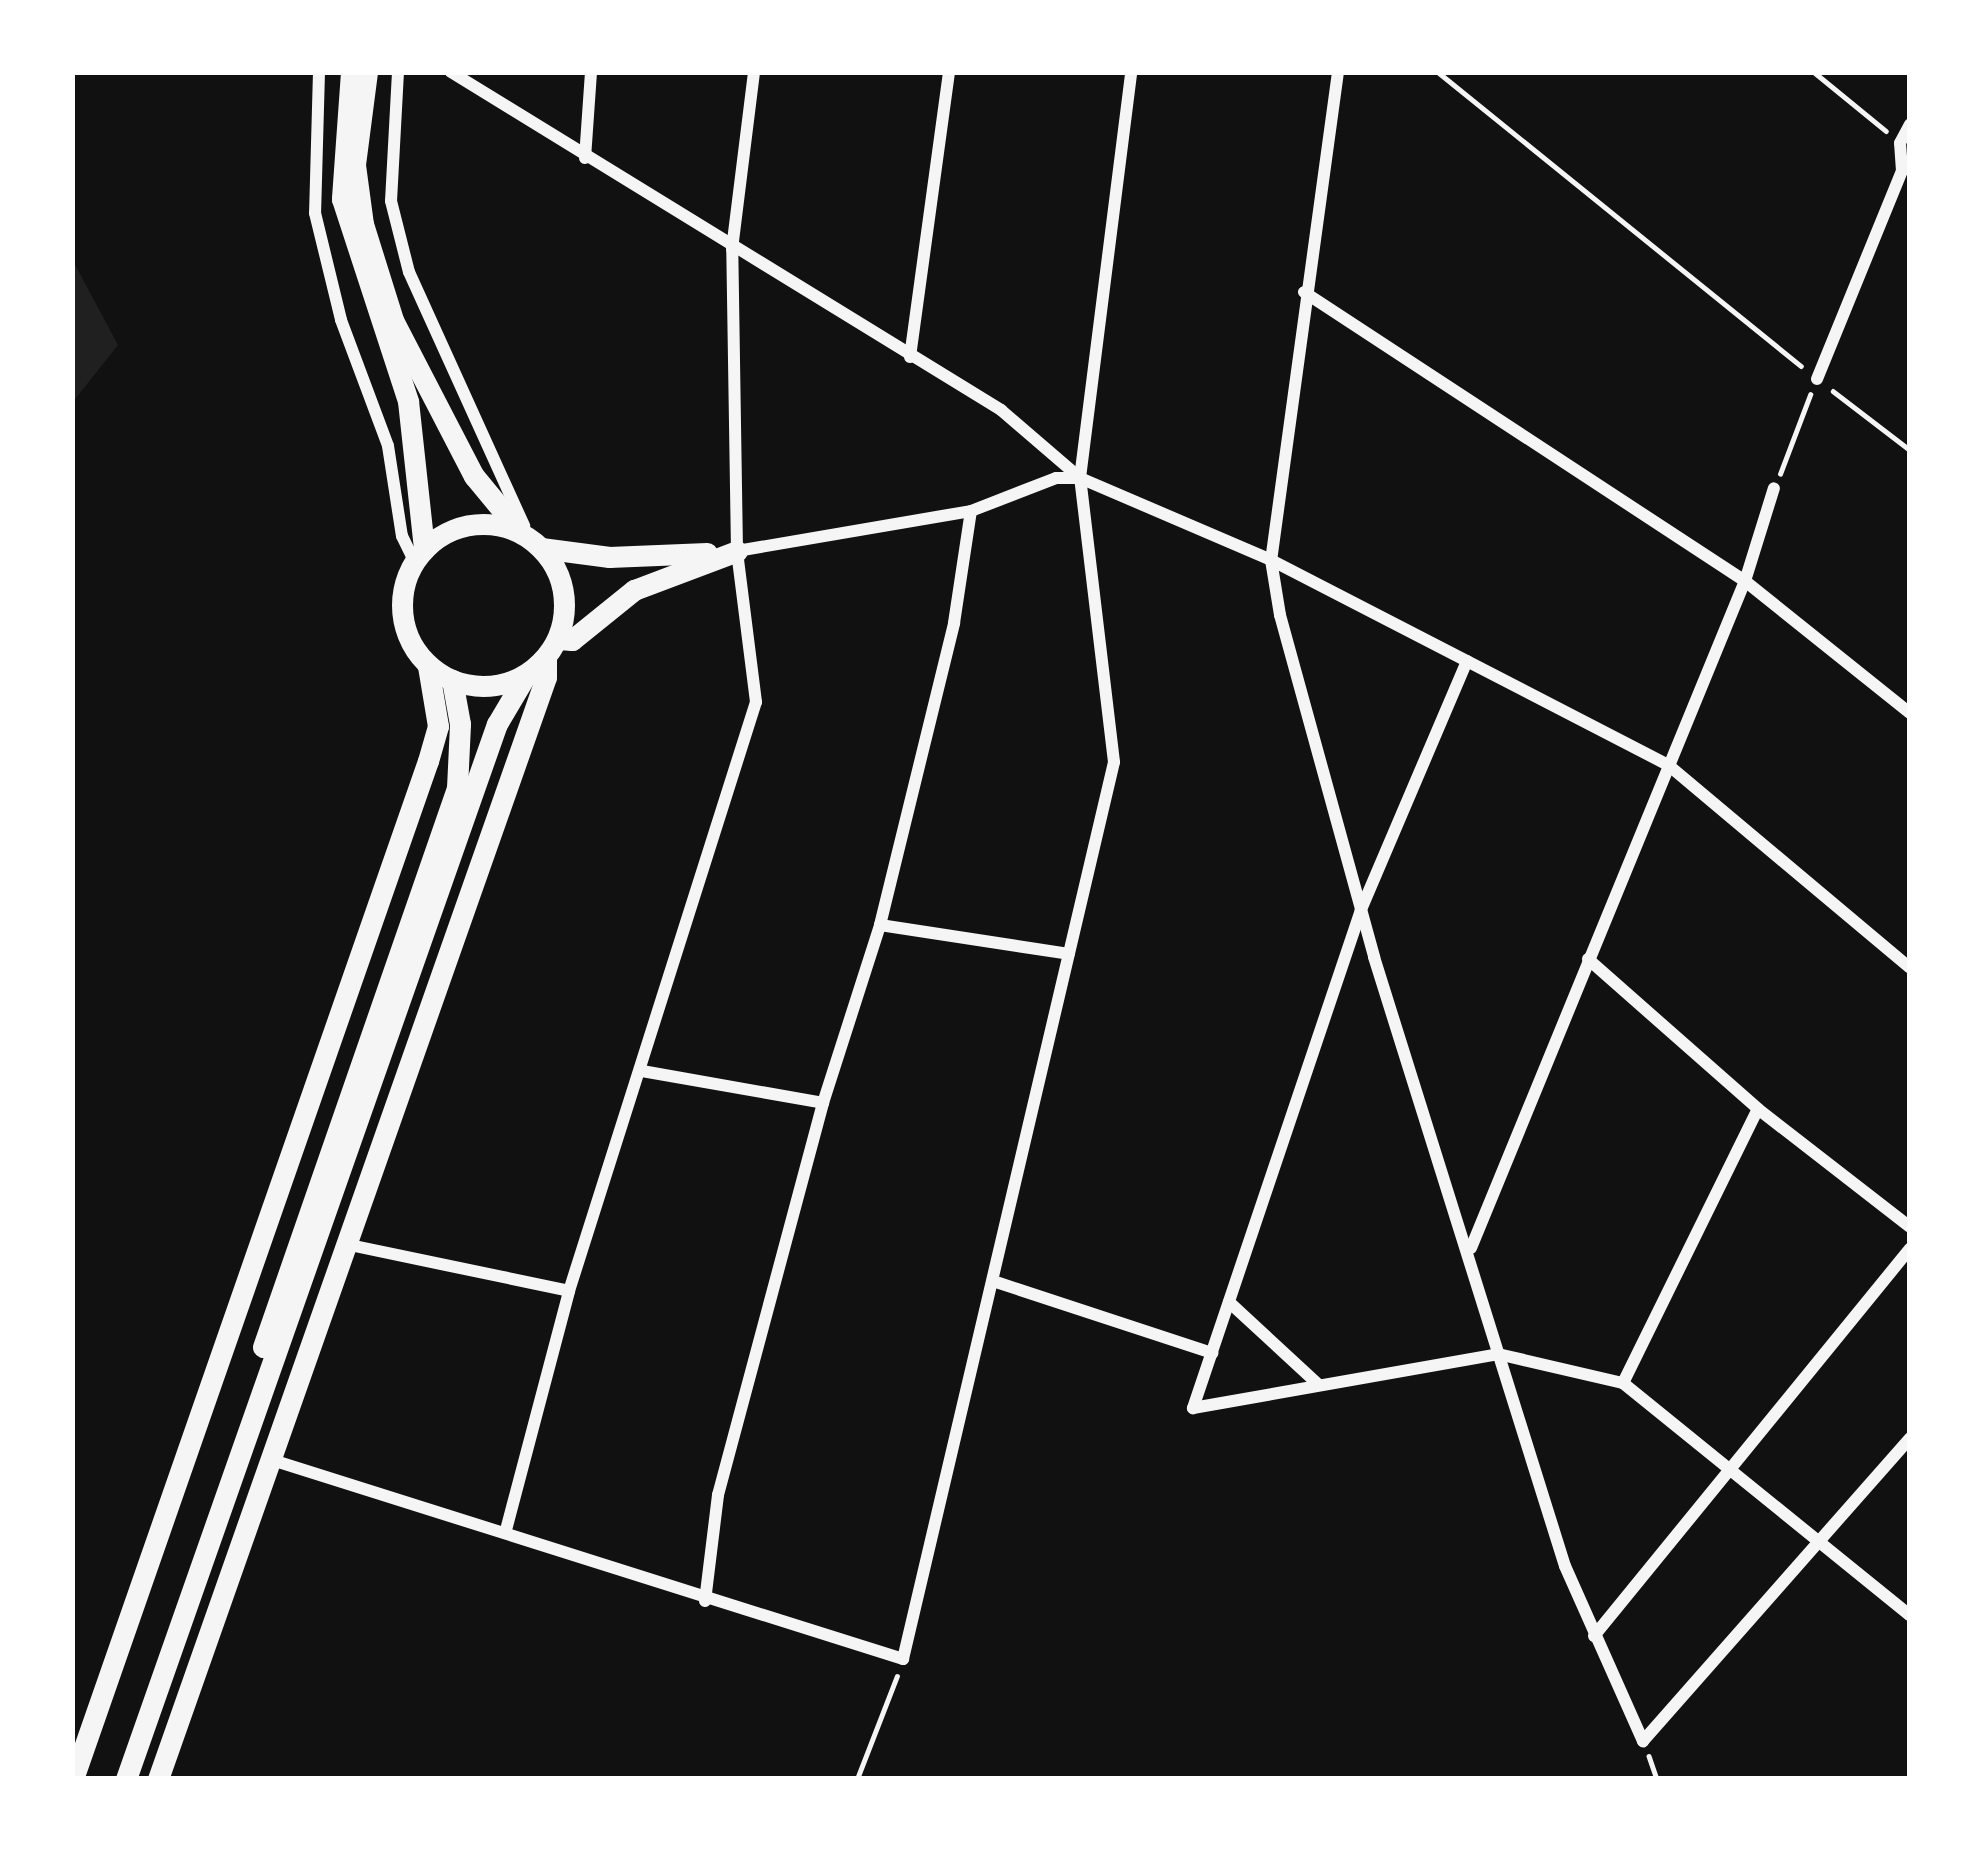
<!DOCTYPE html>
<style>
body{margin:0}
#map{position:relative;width:1982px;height:1851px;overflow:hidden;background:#111;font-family:"Fira Sans",sans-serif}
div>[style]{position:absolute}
.green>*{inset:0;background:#202020}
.path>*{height:4.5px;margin:-2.25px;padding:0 2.25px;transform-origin:2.25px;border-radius:2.25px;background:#f5f5f5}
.minor>*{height:12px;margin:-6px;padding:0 6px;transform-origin:6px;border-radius:6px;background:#f5f5f5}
.primary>*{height:21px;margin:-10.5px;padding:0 10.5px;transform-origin:10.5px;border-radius:10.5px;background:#f5f5f5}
.primary>.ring{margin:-10.5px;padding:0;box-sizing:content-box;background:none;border:21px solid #f5f5f5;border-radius:50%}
span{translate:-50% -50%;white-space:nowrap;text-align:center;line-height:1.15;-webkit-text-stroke:9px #fff;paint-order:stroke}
.frame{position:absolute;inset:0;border:75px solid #fff;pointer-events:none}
</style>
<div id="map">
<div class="green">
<div style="clip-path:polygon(72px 259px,118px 345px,72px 403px)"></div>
</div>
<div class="path">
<div style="left:1438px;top:72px;width:467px;rotate:39deg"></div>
<div style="left:1814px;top:72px;width:93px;rotate:39.3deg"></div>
<div style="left:1833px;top:391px;width:97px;rotate:37.5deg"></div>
<div style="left:1780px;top:474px;width:85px;rotate:-69.2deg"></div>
<div style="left:1649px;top:1756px;width:24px;rotate:71deg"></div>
<div style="left:857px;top:1779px;width:110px;rotate:-68.8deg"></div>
</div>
<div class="minor">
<div style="left:319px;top:72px;width:141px;rotate:91.6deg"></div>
<div style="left:315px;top:213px;width:110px;rotate:76.3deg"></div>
<div style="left:341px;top:320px;width:134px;rotate:69.5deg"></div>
<div style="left:388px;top:446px;width:91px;rotate:81.2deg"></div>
<div style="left:402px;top:536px;width:28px;rotate:64deg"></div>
<div style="left:398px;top:72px;width:129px;rotate:93.1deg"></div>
<div style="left:391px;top:201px;width:73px;rotate:75.8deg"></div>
<div style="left:409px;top:272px;width:279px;rotate:65.6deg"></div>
<div style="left:451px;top:72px;width:646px;rotate:31.57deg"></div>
<div style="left:1001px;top:410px;width:104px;rotate:40.7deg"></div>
<div style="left:1080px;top:478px;width:208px;rotate:23.2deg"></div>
<div style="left:1271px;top:560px;width:445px;rotate:27.3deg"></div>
<div style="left:1667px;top:764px;width:317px;rotate:40deg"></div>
<div style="left:1338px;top:72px;width:493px;rotate:97.8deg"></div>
<div style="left:1271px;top:560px;width:56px;rotate:80.7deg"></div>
<div style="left:1280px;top:615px;width:355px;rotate:74.6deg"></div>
<div style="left:1374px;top:957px;width:638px;rotate:72.59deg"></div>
<div style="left:1565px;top:1566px;width:192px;rotate:66deg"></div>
<div style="left:1643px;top:1741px;width:404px;rotate:-48.6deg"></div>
<div style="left:585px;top:158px;width:86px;rotate:-86deg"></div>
<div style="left:1304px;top:292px;width:527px;rotate:33.24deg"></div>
<div style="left:1745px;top:581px;width:211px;rotate:38.7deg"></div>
<div style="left:910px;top:357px;width:288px;rotate:-82.2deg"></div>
<div style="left:1817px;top:379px;width:225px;rotate:-67.8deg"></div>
<div style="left:1902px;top:171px;width:28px;rotate:-94deg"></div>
<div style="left:1900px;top:143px;width:21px;rotate:-62deg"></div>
<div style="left:737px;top:551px;width:237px;rotate:-9.7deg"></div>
<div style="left:971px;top:511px;width:91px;rotate:-21.2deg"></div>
<div style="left:1056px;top:478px;width:24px"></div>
<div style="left:1467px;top:661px;width:271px;rotate:113.1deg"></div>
<div style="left:1361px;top:910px;width:526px;rotate:108.64deg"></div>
<div style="left:1193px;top:1408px;width:310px;rotate:-10deg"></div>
<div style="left:1498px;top:1354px;width:128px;rotate:13.1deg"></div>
<div style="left:1623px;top:1383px;width:369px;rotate:39deg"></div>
<div style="left:880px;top:925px;width:191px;rotate:8.7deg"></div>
<div style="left:1588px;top:959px;width:227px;rotate:41.4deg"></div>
<div style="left:1758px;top:1109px;width:192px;rotate:37.8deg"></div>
<div style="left:642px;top:1071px;width:184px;rotate:10deg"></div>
<div style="left:345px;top:1244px;width:229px;rotate:11.8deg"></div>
<div style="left:1471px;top:1248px;width:721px;rotate:-67.67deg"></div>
<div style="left:1745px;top:581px;width:97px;rotate:-72.7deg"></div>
<div style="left:993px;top:1281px;width:231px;rotate:18.2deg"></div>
<div style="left:1229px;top:1302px;width:121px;rotate:42.7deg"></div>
<div style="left:1623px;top:1383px;width:305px;rotate:-63.8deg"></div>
<div style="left:269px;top:1459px;width:665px;rotate:17.51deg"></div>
<div style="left:903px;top:1659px;width:921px;rotate:-76.76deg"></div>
<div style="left:1114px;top:762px;width:286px;rotate:-96.8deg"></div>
<div style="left:1080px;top:478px;width:409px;rotate:-82.8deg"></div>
<div style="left:506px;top:1530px;width:247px;rotate:-75.2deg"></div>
<div style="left:569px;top:1291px;width:618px;rotate:-72.39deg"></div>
<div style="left:756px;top:702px;width:152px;rotate:-97.2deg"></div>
<div style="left:737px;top:551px;width:302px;rotate:-90.9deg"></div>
<div style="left:732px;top:249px;width:178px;rotate:-82.9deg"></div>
<div style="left:705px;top:1601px;width:107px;rotate:-83deg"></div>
<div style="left:718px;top:1495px;width:406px;rotate:-75deg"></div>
<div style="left:823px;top:1103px;width:187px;rotate:-72.2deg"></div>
<div style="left:880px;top:925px;width:311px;rotate:-76.2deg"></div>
<div style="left:954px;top:623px;width:113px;rotate:-81.4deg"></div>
<div style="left:1594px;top:1636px;width:500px;rotate:-50.8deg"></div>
</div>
<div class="primary">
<div style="left:351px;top:72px;width:127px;rotate:94.1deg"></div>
<div style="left:342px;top:199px;width:213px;rotate:71.9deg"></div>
<div style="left:408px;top:401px;width:149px;rotate:83.8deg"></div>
<div style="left:367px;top:72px;width:94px;rotate:97.4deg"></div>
<div style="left:355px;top:165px;width:60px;rotate:82.3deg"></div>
<div style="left:363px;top:224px;width:101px;rotate:72.6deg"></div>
<div style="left:393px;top:320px;width:176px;rotate:62.6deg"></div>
<div style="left:474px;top:476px;width:74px;rotate:50.5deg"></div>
<div class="ring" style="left:402px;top:524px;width:141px;height:141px"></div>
<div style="left:541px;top:548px;width:69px;rotate:7.5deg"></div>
<div style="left:609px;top:557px;width:98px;rotate:-2.3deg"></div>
<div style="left:558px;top:639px;width:14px;rotate:4deg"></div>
<div style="left:572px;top:640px;width:80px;rotate:-38.9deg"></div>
<div style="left:634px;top:590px;width:110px;rotate:-20.7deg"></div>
<div style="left:263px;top:1347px;width:592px;rotate:-70.86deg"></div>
<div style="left:457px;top:788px;width:64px;rotate:-87.3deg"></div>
<div style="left:460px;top:724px;width:45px;rotate:-100.3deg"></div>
<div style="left:73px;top:1779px;width:1078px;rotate:-70.78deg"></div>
<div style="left:428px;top:761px;width:36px;rotate:-74deg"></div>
<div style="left:438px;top:726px;width:61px;rotate:-99.5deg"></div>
<div style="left:126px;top:1779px;width:1118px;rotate:-70.63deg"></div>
<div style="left:497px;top:724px;width:57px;rotate:-59.4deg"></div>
<div style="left:158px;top:1779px;width:1168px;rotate:-70.6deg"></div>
<div style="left:546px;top:677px;width:19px;rotate:-90deg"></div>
</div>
<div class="frame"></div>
</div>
